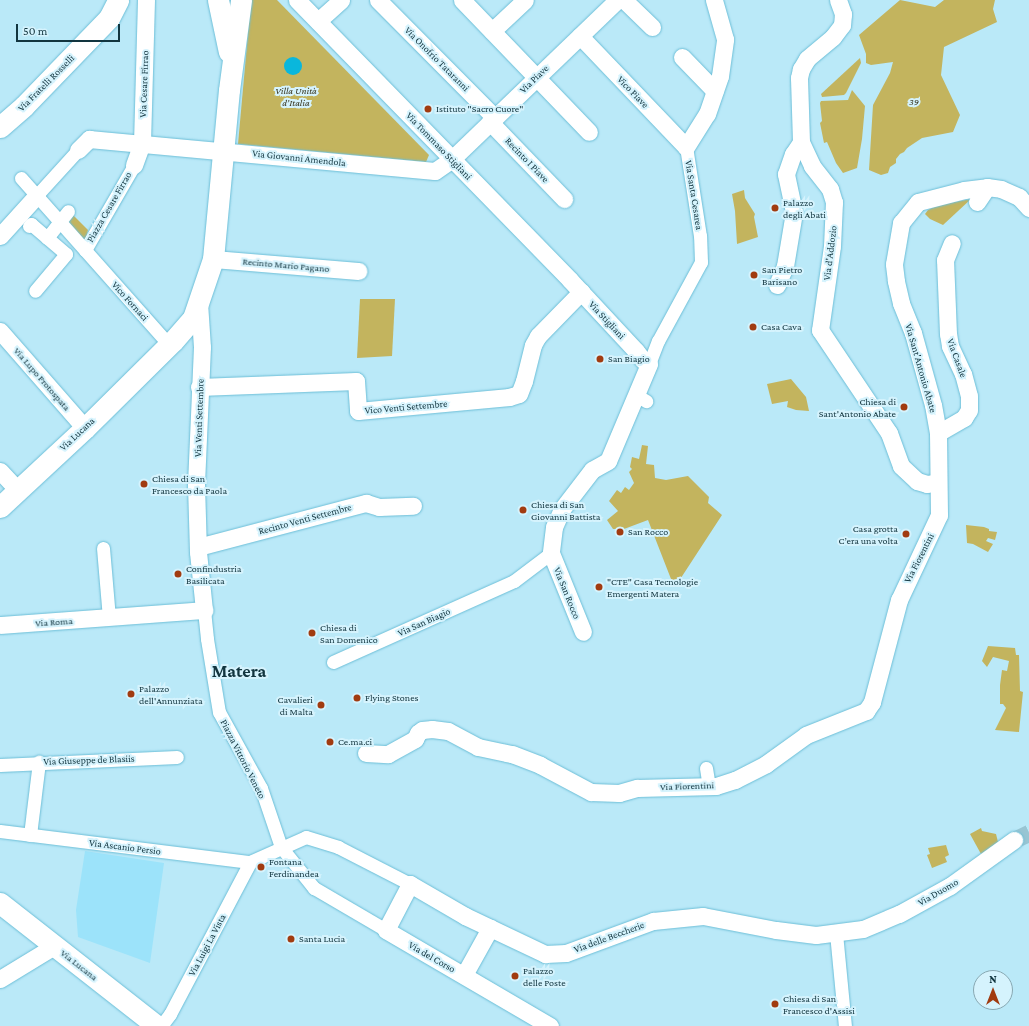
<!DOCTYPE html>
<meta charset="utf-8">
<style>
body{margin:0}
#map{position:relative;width:1029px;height:1026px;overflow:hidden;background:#bae9f8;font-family:"Crimson Pro",serif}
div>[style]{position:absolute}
.built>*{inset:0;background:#9ce3fa}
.green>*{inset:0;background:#c3b45e}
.water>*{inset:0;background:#0ab7dc}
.round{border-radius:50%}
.minor-tunnel>*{height:17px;margin-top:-8.5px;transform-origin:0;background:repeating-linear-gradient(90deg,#98c5d3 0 17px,transparent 0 25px)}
.roads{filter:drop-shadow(0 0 1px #6cbed7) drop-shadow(0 0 1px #6cbed7)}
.pedestrian>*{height:13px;margin:-6.5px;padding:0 6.5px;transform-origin:6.5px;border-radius:6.5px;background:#fff}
.minor>*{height:17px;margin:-8.5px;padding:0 8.5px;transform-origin:8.5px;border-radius:8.5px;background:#fff}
.tertiary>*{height:21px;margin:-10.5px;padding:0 10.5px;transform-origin:10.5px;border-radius:10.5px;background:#fff}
.dots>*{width:11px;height:11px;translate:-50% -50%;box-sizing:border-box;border:2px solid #d5f3fd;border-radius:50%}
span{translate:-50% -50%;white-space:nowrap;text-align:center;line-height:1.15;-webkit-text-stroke:4px #d5f3fd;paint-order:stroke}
.street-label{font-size:10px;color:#12353f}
.park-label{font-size:10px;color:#36321b;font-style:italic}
.poi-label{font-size:10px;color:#12353f}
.left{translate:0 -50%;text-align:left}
.right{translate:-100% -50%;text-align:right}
.town-label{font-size:18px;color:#12353f;font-weight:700}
.north{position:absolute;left:973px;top:970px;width:40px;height:40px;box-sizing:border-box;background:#d5f3fd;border:1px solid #87a7b1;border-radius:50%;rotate:0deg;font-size:11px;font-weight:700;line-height:16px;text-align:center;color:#12353f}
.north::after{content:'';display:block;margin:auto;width:14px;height:18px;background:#a13b10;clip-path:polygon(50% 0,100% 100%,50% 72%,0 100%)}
.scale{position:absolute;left:16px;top:24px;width:104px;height:18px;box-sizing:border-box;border:2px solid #12353f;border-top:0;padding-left:5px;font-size:12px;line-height:14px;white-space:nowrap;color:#12353f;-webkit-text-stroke:3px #d5f3fd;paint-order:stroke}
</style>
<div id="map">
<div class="built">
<div style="clip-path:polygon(85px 851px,164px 863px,150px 963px,78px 937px,76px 910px)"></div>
</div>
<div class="green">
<div style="clip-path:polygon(251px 0,277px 0,429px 155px,426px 162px,238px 144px)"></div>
<div style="clip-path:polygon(900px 0,935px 7px,944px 0,995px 0,993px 9px,997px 22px,944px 47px,941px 75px,960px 115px,953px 132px,922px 138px,907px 148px,904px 152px,900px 154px,896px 159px,896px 163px,890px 167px,888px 173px,881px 175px,869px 170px,873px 105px,890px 73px,893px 62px,871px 65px,866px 63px,866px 54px,859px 35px)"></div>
<div style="clip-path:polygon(860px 58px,861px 63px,846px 93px,844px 95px,822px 97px,821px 94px)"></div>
<div style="clip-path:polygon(852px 90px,865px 106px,862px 139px,857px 168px,843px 173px,836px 163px,827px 142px,824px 143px,820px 123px,822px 121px,820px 103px,821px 101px,848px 100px)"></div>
<div style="clip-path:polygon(744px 190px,745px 198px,755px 214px,754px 217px,758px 237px,737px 244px,735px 211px,732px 194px)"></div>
<div style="clip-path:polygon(971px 199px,943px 225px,930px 219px,925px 214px,928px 210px,938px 205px)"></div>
<div style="clip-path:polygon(70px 212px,88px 230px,85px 242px,68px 222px)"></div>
<div style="clip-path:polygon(360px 299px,395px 299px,392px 356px,357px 358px)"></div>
<div style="clip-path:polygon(791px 379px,806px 397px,809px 411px,796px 410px,787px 407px,788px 401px,772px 404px,767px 384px)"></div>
<div style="clip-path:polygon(642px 445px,648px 446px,646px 464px,654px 465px,655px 478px,666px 480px,688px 476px,709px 497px,708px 503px,722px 515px,677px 584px,671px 579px,648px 520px,624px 529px,623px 527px,616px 529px,613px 529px,607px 520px,618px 511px,609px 501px,617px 490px,621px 493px,625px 487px,629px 490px,634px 483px,629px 472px,632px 469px,630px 467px,632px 457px,639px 459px)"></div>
<div style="clip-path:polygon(966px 525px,984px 527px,989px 529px,989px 531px,997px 532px,995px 540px,988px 538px,986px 541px,993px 544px,988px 552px,973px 544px,967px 543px)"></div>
<div style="clip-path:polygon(988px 646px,1015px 648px,1016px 655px,1019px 655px,1020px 691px,1023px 692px,1019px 732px,995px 730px,1006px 708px,1003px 704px,1000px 704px,1000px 685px,1002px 670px,1007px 671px,1009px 661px,993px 657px,987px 667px,982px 661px)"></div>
<div style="clip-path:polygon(981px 828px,982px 831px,996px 834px,998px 842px,981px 854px,970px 834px)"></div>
<div style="clip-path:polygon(946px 845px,949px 855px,945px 857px,947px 862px,932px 868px,927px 855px,930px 854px,928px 848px)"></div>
</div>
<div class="water">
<div class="round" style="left:284px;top:57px;width:18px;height:18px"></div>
</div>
<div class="minor-tunnel">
<div style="left:1014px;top:840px;width:17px;rotate:-25deg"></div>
</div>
<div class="roads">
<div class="pedestrian">
<div style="left:21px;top:178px;width:214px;rotate:48.4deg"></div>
<div style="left:37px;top:195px;width:61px;rotate:-47.7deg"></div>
<div style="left:29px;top:226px;width:3px;rotate:-45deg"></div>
<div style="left:31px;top:224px;width:46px;rotate:40.6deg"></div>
<div style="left:66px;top:254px;width:48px;rotate:130deg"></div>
<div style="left:47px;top:238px;width:34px;rotate:-52deg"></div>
<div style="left:85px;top:250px;width:98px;rotate:-60deg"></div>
<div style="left:649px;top:364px;width:25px;rotate:-69deg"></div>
<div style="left:658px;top:341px;width:90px;rotate:-61.4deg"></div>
<div style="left:701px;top:262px;width:26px;rotate:-92deg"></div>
<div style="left:700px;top:236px;width:90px;rotate:-98.9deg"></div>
<div style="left:636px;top:395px;width:12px;rotate:31deg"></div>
<div style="left:103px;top:548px;width:70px;rotate:85.1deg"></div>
<div style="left:204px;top:610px;width:29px;rotate:84deg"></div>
<div style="left:207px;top:639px;width:74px;rotate:80.7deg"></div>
<div style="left:219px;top:712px;width:87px;rotate:61.1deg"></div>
<div style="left:261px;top:788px;width:62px;rotate:71.3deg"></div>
<div style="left:281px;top:847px;width:53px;rotate:51.2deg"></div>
<div style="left:314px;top:888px;width:83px;rotate:30.3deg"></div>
<div style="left:333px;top:662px;width:198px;rotate:-24.1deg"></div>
<div style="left:514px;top:581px;width:46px;rotate:-37.1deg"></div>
<div style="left:0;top:765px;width:177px;rotate:-2.6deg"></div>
<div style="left:706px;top:768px;width:18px;rotate:81deg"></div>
<div style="left:0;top:831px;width:252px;rotate:7.1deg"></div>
<div style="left:30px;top:835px;width:74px;rotate:-83deg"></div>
<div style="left:250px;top:862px;width:61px;rotate:-24.1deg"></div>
<div style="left:306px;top:837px;width:34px;rotate:17deg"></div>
<div style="left:338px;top:847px;width:81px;rotate:27.2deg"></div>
<div style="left:836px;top:933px;width:93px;rotate:84.5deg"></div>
<div style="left:161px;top:1026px;width:15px;rotate:-53deg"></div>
<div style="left:170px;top:1014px;width:172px;rotate:-62.2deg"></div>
</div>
<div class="minor">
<div style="left:297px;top:0;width:391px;rotate:45.7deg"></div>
<div style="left:570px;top:280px;width:97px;rotate:47.1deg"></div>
<div style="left:636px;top:351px;width:11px;rotate:52deg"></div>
<div style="left:643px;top:360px;width:7px;rotate:34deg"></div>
<div style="left:649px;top:364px;width:105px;rotate:112.9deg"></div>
<div style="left:608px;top:461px;width:18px;rotate:151deg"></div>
<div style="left:592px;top:470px;width:49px;rotate:127.6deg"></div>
<div style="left:562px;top:509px;width:20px;rotate:114deg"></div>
<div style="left:554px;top:527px;width:26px;rotate:97deg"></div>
<div style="left:551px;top:553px;width:85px;rotate:67.9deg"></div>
<div style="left:378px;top:0;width:166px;rotate:45.2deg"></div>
<div style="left:462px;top:0;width:183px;rotate:46.1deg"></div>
<div style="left:624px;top:0;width:39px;rotate:44deg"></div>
<div style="left:838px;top:0;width:15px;rotate:70deg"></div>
<div style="left:843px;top:14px;width:11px;rotate:95deg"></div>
<div style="left:842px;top:25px;width:15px;rotate:127deg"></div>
<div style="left:833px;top:37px;width:34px;rotate:140deg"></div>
<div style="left:807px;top:59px;width:12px;rotate:121deg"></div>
<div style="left:801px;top:69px;width:9px;rotate:103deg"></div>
<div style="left:799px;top:78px;width:64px;rotate:88.2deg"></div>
<div style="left:801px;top:142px;width:26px;rotate:65deg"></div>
<div style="left:812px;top:166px;width:29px;rotate:52deg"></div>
<div style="left:830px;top:189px;width:14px;rotate:73deg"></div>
<div style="left:834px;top:202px;width:44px;rotate:92.6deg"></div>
<div style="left:832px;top:246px;width:85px;rotate:98.1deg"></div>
<div style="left:820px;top:330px;width:124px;rotate:56.2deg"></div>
<div style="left:889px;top:433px;width:35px;rotate:70deg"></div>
<div style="left:901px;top:466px;width:22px;rotate:43deg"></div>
<div style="left:917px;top:481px;width:10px;rotate:17deg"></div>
<div style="left:927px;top:484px;width:11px;rotate:-10deg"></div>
<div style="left:318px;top:21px;width:31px;rotate:-42deg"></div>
<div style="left:492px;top:31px;width:45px;rotate:-43.2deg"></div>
<div style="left:580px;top:36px;width:153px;rotate:46.3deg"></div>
<div style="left:686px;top:147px;width:39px;rotate:-58deg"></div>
<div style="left:707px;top:114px;width:40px;rotate:-71.1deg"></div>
<div style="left:720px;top:76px;width:37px;rotate:-82deg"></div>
<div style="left:725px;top:39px;width:41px;rotate:-105.8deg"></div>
<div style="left:682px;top:57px;width:47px;rotate:45.9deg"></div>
<div style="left:490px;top:122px;width:107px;rotate:46.1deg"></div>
<div style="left:78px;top:150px;width:16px;rotate:-45deg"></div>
<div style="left:89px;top:139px;width:347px;rotate:5.3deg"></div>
<div style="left:435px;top:171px;width:21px;rotate:-35deg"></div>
<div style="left:452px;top:159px;width:229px;rotate:-43.9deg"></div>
<div style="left:134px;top:165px;width:23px;rotate:-70deg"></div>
<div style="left:142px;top:143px;width:143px;rotate:-88.4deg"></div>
<div style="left:977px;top:202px;width:18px;rotate:-56deg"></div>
<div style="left:0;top:236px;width:55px;rotate:-47.9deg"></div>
<div style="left:213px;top:259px;width:146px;rotate:4.7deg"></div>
<div style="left:777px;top:285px;width:21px;rotate:-67deg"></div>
<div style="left:785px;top:266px;width:55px;rotate:-80.5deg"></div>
<div style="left:794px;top:212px;width:39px;rotate:-102deg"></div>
<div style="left:786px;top:174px;width:21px;rotate:-71deg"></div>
<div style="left:793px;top:154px;width:14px;rotate:-56deg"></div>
<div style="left:0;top:331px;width:129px;rotate:48.8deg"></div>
<div style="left:199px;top:387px;width:157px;rotate:-2.2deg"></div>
<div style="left:356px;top:381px;width:30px;rotate:86deg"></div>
<div style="left:358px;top:411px;width:152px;rotate:-5.3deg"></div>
<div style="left:509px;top:397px;width:10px;rotate:-17deg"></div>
<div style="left:519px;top:394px;width:14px;rotate:-69deg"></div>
<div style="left:524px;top:381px;width:37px;rotate:-76deg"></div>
<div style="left:533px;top:345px;width:10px;rotate:-61deg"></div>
<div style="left:538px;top:336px;width:62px;rotate:-45.7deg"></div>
<div style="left:938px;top:433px;width:30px;rotate:-30deg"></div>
<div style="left:964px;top:418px;width:9px;rotate:-58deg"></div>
<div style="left:969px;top:410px;width:14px;rotate:-90deg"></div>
<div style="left:969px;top:396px;width:23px;rotate:-105deg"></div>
<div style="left:963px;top:374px;width:31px;rotate:-115deg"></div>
<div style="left:950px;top:346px;width:12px;rotate:-99deg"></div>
<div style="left:948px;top:334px;width:74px;rotate:-92.3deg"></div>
<div style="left:945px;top:260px;width:18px;rotate:-68deg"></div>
<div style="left:0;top:471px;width:26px;rotate:47deg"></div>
<div style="left:198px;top:547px;width:174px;rotate:-14.7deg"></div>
<div style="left:366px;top:503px;width:14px;rotate:17deg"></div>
<div style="left:379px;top:507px;width:34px;rotate:-2deg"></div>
<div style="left:0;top:625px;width:205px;rotate:-4.2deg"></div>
<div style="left:204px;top:610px;width:58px;rotate:-95.9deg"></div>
<div style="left:198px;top:552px;width:68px;rotate:-91.7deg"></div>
<div style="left:196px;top:484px;width:137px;rotate:-87.5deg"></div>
<div style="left:202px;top:347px;width:44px;rotate:-93.9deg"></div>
<div style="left:366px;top:753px;width:22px;rotate:3deg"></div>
<div style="left:388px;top:754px;width:31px;rotate:-29deg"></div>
<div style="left:415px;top:739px;width:7px;rotate:-63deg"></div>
<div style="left:418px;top:733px;width:5px;rotate:-37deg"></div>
<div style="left:422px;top:730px;width:10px;rotate:-6deg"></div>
<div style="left:432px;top:729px;width:16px;rotate:7deg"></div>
<div style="left:448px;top:731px;width:34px;rotate:28deg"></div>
<div style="left:478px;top:747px;width:35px;rotate:12deg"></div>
<div style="left:512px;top:754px;width:30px;rotate:21deg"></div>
<div style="left:540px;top:765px;width:58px;rotate:27.9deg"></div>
<div style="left:591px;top:792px;width:28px;rotate:2deg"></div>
<div style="left:619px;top:793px;width:19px;rotate:-16deg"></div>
<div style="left:637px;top:788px;width:79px;rotate:-1.5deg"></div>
<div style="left:716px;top:786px;width:20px;rotate:-18deg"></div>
<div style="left:735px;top:780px;width:35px;rotate:-27deg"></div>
<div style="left:766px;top:764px;width:49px;rotate:-35.9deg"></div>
<div style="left:806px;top:735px;width:65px;rotate:-21.8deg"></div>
<div style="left:866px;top:711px;width:11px;rotate:-56deg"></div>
<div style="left:872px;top:702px;width:106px;rotate:-75.2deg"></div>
<div style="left:899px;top:600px;width:94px;rotate:-64.8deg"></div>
<div style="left:939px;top:515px;width:82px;rotate:-90.7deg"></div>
<div style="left:938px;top:433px;width:28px;rotate:-100deg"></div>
<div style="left:933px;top:405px;width:75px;rotate:-105.5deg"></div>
<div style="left:913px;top:333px;width:32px;rotate:-112deg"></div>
<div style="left:901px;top:303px;width:23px;rotate:-103deg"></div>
<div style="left:896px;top:281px;width:17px;rotate:-97deg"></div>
<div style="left:894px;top:264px;width:42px;rotate:-80.3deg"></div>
<div style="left:901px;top:223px;width:27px;rotate:-51deg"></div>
<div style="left:918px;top:202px;width:48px;rotate:-14.6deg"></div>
<div style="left:964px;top:190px;width:23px;rotate:-7deg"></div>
<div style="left:987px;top:187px;width:14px;rotate:8deg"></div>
<div style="left:1001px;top:189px;width:20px;rotate:24deg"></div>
<div style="left:1019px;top:197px;width:15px;rotate:48deg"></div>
<div style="left:464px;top:975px;width:54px;rotate:-61deg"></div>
<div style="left:0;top:979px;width:63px;rotate:-31.4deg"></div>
<div style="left:550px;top:1026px;width:190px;rotate:-149.7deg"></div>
<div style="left:386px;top:930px;width:52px;rotate:-62.4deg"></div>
<div style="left:410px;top:884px;width:64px;rotate:30.2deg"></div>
<div style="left:465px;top:916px;width:89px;rotate:25.4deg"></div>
<div style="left:545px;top:954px;width:21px;rotate:-3deg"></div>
<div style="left:566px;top:953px;width:93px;rotate:-20.2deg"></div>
<div style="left:653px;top:921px;width:50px;rotate:-5.7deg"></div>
<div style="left:703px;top:916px;width:74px;rotate:10.9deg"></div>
<div style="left:776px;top:930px;width:40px;rotate:7.1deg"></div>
<div style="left:816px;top:935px;width:47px;rotate:-7.3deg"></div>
<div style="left:863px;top:929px;width:39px;rotate:-23deg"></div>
<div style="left:899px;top:914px;width:58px;rotate:-28.8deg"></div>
<div style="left:950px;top:886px;width:79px;rotate:-35.7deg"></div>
</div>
<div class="tertiary">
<div style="left:218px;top:0;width:53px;rotate:78.1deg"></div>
<div style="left:0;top:127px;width:32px;rotate:-41deg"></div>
<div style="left:24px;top:106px;width:122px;rotate:-46deg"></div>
<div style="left:109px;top:18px;width:20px;rotate:-63deg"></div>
<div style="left:0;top:507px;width:116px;rotate:-42.9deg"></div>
<div style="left:85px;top:428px;width:124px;rotate:-44.7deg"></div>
<div style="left:173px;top:341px;width:30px;rotate:-49deg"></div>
<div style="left:193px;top:318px;width:62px;rotate:-71.3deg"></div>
<div style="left:213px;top:259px;width:170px;rotate:-84.6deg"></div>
<div style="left:229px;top:90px;width:91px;rotate:-82.4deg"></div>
<div style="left:0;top:903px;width:199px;rotate:38.1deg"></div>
</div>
</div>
<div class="dots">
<div style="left:428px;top:109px;background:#a13b10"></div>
<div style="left:775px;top:208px;background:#a13b10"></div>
<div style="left:754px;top:275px;background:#a13b10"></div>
<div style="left:753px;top:327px;background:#a13b10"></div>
<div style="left:600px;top:359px;background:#a13b10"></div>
<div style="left:904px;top:407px;background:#a13b10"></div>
<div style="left:144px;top:484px;background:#a13b10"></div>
<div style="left:523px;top:510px;background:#a13b10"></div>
<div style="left:620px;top:532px;background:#a13b10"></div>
<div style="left:906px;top:534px;background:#a13b10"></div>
<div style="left:178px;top:574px;background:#a13b10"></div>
<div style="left:599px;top:587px;background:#a13b10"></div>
<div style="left:312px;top:633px;background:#a13b10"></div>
<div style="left:131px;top:694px;background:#a13b10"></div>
<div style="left:357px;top:698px;background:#a13b10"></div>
<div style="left:321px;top:705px;background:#a13b10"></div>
<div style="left:330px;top:742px;background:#a13b10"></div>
<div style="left:261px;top:867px;background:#a13b10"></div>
<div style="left:291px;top:939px;background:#a13b10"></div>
<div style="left:515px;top:976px;background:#a13b10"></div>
<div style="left:775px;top:1004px;background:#a13b10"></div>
</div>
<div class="street-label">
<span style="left:437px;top:59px;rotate:45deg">Via Onofrio Tataranni</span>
<span style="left:534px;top:79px;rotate:-44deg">Via Piave</span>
<span style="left:46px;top:83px;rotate:-45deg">Via Fratelli Rosselli</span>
<span style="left:144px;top:84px;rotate:-88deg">Via Cesare Firrao</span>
<span style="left:633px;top:92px;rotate:46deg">Vico Piave</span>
<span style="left:439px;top:146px;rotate:46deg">Via Tommaso Stigliani</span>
<span style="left:299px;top:158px;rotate:6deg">Via Giovanni Amendola</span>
<span style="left:527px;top:160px;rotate:46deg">Recinto I Piave</span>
<span style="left:694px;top:195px;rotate:81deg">Via Santa Cesarea</span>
<span style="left:109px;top:207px;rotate:-60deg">Piazza Cesare Firrao</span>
<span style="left:830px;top:253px;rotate:-83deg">Via d'Addozio</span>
<span style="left:286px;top:265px;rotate:5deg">Recinto Mario Pagano</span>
<span style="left:130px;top:301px;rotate:48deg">Vico Fornaci</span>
<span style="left:607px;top:320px;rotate:47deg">Via Stigliani</span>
<span style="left:957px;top:358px;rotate:70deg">Via Casale</span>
<span style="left:921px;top:368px;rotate:74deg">Via Sant'Antonio Abate</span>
<span style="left:42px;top:379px;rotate:49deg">Via Lupo Protospata</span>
<span style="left:406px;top:407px;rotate:-5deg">Vico Venti Settembre</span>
<span style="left:199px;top:418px;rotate:-88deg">Via Venti Settembre</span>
<span style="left:77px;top:434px;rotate:-43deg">Via Lucana</span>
<span style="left:305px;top:519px;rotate:-15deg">Recinto Venti Settembre</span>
<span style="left:919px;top:558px;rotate:-63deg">Via Fiorentini</span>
<span style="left:567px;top:593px;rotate:68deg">Via San Rocco</span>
<span style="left:54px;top:622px;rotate:-4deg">Via Roma</span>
<span style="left:424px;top:622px;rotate:-24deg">Via San Biagio</span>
<span style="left:243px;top:759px;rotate:63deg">Piazza Vittorio Veneto</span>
<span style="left:89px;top:760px;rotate:-2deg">Via Giuseppe de Blasiis</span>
<span style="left:687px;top:786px;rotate:-2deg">Via Fiorentini</span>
<span style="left:125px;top:847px;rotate:7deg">Via Ascanio Persio</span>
<span style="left:938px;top:892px;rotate:-30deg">Via Duomo</span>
<span style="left:609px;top:937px;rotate:-20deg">Via delle Beccherie</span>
<span style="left:207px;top:945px;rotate:-62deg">Via Luigi La Vista</span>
<span style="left:432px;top:957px;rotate:30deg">Via del Corso</span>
<span style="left:79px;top:965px;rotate:38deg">Via Lucana</span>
</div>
<div class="park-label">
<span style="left:296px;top:96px">Villa Unità<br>d’Italia</span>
<span style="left:914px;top:102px">39</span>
</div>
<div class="poi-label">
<span class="left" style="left:436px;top:109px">Istituto "Sacro Cuore"</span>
<span class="left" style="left:783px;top:208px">Palazzo<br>degli Abati</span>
<span class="left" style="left:762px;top:275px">San Pietro<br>Barisano</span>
<span class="left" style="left:761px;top:327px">Casa Cava</span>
<span class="left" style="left:608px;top:359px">San Biagio</span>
<span class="right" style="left:896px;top:407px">Chiesa di<br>Sant'Antonio Abate</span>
<span class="left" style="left:152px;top:484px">Chiesa di San<br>Francesco da Paola</span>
<span class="left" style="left:531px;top:510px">Chiesa di San<br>Giovanni Battista</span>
<span class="right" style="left:898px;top:534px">Casa grotta<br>C’era una volta</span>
<span class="left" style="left:628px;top:532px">San Rocco</span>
<span class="left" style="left:186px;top:574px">Confindustria<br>Basilicata</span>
<span class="left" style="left:607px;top:587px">"CTE" Casa Tecnologie<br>Emergenti Matera</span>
<span class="left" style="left:320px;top:633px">Chiesa di<br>San Domenico</span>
<span class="left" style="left:139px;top:694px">Palazzo<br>dell'Annunziata</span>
<span class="left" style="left:365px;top:698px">Flying Stones</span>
<span class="right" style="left:313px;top:705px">Cavalieri<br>di Malta</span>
<span class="left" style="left:338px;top:742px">Ce.ma.ci</span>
<span class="left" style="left:269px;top:867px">Fontana<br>Ferdinandea</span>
<span class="left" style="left:299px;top:939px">Santa Lucia</span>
<span class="left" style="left:523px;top:976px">Palazzo<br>delle Poste</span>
<span class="left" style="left:783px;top:1004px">Chiesa di San<br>Francesco d'Assisi</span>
</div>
<div class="town-label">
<span style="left:239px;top:671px">Matera</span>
</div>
<div class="north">N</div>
<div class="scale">50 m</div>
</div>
